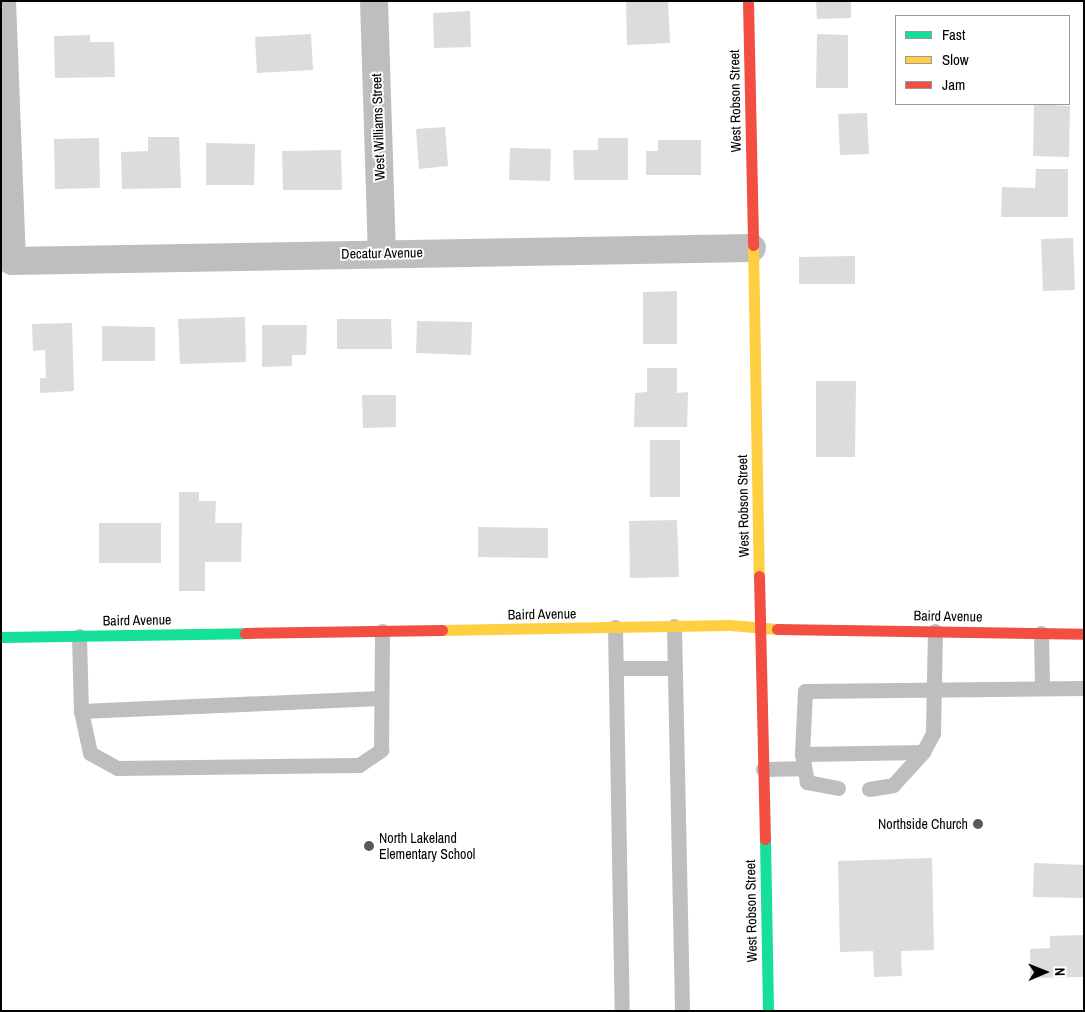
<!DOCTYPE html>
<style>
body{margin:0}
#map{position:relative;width:1085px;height:1012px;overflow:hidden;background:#fff;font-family:"Archivo Narrow",sans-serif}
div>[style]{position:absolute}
.building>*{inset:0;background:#dcdcdc}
.lane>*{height:15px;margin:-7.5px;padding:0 7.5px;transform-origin:7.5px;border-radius:7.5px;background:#bebebe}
.street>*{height:28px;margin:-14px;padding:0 14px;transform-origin:14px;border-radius:14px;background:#bebebe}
.fast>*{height:11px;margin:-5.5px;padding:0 5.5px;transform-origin:5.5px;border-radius:5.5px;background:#16e098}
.slow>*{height:11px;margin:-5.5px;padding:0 5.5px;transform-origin:5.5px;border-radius:5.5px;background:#ffcf43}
.jam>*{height:11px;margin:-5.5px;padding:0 5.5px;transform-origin:5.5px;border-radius:5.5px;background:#f24e42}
.dots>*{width:14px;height:14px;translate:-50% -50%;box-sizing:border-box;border:2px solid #fff;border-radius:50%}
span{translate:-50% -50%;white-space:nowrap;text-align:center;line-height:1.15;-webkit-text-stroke:4px #fff;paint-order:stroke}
.street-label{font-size:14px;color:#000}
.poi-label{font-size:14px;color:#000}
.right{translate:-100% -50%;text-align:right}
.left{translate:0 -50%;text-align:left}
.frame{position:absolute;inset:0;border:2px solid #000;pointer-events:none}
.legend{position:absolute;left:895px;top:15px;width:175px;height:90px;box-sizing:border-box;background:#fff;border:1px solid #999;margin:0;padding:6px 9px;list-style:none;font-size:15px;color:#000}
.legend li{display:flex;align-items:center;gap:10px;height:25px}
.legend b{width:25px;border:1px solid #999}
.north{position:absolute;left:1020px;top:947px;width:50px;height:50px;-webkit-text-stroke:4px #fff;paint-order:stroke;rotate:89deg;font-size:14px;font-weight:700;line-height:20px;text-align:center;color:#000}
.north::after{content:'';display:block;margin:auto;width:18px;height:22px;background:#000;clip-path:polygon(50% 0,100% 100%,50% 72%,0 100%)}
</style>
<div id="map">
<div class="building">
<div style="clip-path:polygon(626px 1px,668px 1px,670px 43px,627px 45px)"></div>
<div style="clip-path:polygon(816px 1px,851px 1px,851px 18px,817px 19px)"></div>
<div style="clip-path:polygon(470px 11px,471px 47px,434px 48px,433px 13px)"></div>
<div style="clip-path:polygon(311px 34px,313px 70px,257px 73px,255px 37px)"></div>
<div style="clip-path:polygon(817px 34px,848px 35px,848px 88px,816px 88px)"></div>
<div style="clip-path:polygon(90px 35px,90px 42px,114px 42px,115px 77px,55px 78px,54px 36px)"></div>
<div style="clip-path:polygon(1034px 104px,1070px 106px,1069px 157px,1033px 156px)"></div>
<div style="clip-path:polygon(867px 113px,869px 154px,840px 155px,838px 114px)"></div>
<div style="clip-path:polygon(445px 127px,448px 166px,419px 169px,416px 129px)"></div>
<div style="clip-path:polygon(148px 137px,179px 137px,181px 188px,122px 189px,121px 152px,148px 151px)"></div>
<div style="clip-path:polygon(99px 138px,100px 188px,55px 189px,54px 139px)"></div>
<div style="clip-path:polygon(598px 138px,628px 138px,628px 180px,574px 180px,573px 150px,598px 150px)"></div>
<div style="clip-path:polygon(658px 140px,701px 140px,701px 175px,646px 175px,646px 151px,658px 151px)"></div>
<div style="clip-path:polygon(206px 143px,255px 144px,254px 185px,206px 185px)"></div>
<div style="clip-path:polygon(510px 148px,551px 149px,550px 181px,509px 180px)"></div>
<div style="clip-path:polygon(341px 150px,342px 190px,283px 190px,282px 151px)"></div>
<div style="clip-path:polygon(1036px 169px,1068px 169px,1068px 217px,1001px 217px,1002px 187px,1035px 188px)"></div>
<div style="clip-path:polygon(1073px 238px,1075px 290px,1043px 291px,1041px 239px)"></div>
<div style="clip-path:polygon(855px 256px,855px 284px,799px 284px,799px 257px)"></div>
<div style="clip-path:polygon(677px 291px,677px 344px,643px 344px,643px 292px)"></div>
<div style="clip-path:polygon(245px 317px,246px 362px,180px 364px,178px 319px)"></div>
<div style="clip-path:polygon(337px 319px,391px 319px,392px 349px,337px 349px)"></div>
<div style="clip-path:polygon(417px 321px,472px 322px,471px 355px,416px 353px)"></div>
<div style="clip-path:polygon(72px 323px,74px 391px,40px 393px,40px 378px,46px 378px,45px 350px,33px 351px,32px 324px)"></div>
<div style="clip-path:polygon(262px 325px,307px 325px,306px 355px,292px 355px,292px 366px,262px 367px)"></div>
<div style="clip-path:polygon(102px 326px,155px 327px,155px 361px,102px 361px)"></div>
<div style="clip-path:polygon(647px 368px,677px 368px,677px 393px,688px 392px,687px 427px,634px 427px,635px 393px,647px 392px)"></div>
<div style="clip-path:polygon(816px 381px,856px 381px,855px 457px,816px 457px)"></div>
<div style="clip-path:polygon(362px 395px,396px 395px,396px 427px,363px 428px)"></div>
<div style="clip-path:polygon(650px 440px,680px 440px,680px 497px,650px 497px)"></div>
<div style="clip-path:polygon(179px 492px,199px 492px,199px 501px,216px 501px,215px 523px,242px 523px,241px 562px,205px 562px,205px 591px,179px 591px)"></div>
<div style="clip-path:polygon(677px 520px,679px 577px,630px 578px,629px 521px)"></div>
<div style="clip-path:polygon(99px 523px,161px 523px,161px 563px,99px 563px)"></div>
<div style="clip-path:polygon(478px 527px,548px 528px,548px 558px,478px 557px)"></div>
<div style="clip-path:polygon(932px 858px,934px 950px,901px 951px,902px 976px,874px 977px,873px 951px,840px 952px,838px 861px)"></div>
<div style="clip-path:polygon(1034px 863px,1084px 865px,1084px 898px,1033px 897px)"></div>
<div style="clip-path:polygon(1084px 935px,1084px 977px,1030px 978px,1030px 949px,1050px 948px,1050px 936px)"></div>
</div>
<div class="lane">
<div style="left:674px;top:626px;width:385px;rotate:88.8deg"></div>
<div style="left:615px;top:627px;width:384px;rotate:89deg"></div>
<div style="left:1041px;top:633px;width:54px;rotate:88.9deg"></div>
<div style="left:79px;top:636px;width:75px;rotate:88.5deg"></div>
<div style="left:81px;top:711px;width:43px;rotate:77.9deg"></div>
<div style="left:90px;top:753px;width:31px;rotate:29deg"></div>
<div style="left:117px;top:768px;width:242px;rotate:-0.7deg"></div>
<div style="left:359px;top:765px;width:27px;rotate:-34deg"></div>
<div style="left:381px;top:750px;width:119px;rotate:-89.5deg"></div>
<div style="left:616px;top:668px;width:57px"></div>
<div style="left:81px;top:711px;width:300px;rotate:-2.5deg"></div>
<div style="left:802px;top:754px;width:63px;rotate:-87.3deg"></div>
<div style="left:805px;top:691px;width:279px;rotate:-0.6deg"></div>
<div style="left:763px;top:769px;width:39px;rotate:-1deg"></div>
<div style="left:838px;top:788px;width:32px;rotate:-169deg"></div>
<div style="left:807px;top:782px;width:28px;rotate:-100deg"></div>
<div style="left:802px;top:754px;width:121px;rotate:-0.9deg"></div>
<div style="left:923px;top:752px;width:21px;rotate:-62deg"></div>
<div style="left:933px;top:733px;width:102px;rotate:-88.9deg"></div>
<div style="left:869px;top:789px;width:24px;rotate:-9deg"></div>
<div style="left:893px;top:785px;width:45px;rotate:-47.7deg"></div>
</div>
<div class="street">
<div style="left:2px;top:1px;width:260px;rotate:87.8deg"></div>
<div style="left:12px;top:261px;width:740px;rotate:-1.01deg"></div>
<div style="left:374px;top:1px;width:252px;rotate:88.2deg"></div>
</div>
<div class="fast">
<div style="left:1px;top:637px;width:244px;rotate:-0.9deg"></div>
<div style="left:765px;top:839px;width:172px;rotate:89deg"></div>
</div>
<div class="slow">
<div style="left:753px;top:245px;width:331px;rotate:89deg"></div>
<div style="left:442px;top:630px;width:288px;rotate:-1deg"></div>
<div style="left:730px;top:625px;width:47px;rotate:4.9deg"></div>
</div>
<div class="jam">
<div style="left:748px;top:1px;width:244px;rotate:88.8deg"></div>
<div style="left:759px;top:576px;width:263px;rotate:88.7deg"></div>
<div style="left:777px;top:629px;width:307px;rotate:0.9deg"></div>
<div style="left:245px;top:633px;width:197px;rotate:-0.9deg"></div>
</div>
<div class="dots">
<div style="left:978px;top:824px;background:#595959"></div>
<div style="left:369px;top:846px;background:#595959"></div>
</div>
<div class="street-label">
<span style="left:735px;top:101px;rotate:-91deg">West Robson Street</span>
<span style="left:378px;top:127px;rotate:-92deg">West Williams Street</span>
<span style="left:382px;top:253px;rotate:-1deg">Decatur Avenue</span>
<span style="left:743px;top:506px;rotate:-91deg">West Robson Street</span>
<span style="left:542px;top:614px;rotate:-1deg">Baird Avenue</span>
<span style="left:948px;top:616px;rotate:1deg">Baird Avenue</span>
<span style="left:137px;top:620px;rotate:-1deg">Baird Avenue</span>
<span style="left:751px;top:911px;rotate:-91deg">West Robson Street</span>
</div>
<div class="poi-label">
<span class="right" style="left:968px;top:824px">Northside Church</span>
<span class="left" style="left:379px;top:846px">North Lakeland<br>Elementary School</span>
</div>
<div class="frame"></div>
<ul class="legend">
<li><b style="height:6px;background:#16e098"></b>Fast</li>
<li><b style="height:6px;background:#ffcf43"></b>Slow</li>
<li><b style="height:6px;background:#f24e42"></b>Jam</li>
</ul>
<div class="north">N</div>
</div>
